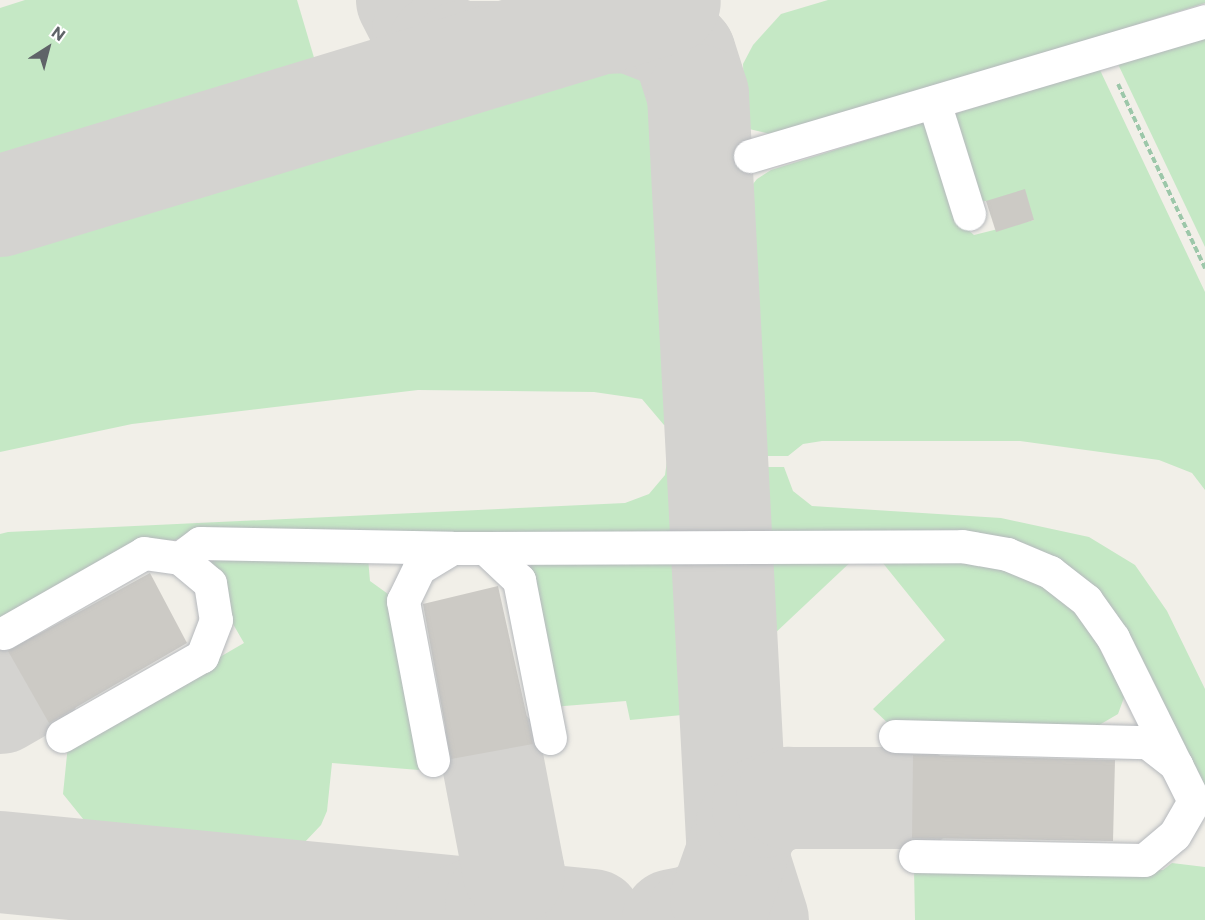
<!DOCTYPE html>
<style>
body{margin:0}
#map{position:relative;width:1205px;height:920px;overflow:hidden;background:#f1efe8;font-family:Commissioner,sans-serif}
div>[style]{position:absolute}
.green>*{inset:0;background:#c5e8c5}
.taxiway>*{height:102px;margin:-51px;padding:0 51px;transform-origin:51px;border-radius:51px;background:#d4d3d0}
.building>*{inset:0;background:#cccac5}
.path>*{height:4px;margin-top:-2px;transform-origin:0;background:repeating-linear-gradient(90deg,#9cc7a9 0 6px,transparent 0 9px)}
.roads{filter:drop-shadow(0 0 2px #b5b8bc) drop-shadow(0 0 2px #b5b8bc)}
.minor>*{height:33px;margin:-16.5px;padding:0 16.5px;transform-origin:16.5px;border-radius:16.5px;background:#fff}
span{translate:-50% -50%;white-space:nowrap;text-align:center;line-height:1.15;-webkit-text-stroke:6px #fff;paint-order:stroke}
.north{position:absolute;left:18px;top:18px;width:60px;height:60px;-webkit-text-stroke:4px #fff;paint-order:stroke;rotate:36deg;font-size:16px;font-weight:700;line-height:24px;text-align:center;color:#5f6368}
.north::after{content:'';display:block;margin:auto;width:21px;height:27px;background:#5f6368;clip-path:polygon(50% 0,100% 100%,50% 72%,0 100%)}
</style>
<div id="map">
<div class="green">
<div style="clip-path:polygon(25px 0,297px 0,315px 61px,0 154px,0 8px)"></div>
<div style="clip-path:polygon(828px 0,1205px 0,1205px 3px,783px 137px,745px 128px,743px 64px,753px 45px,781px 14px)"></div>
<div style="clip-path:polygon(1205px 34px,1205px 247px,1117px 62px)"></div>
<div style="clip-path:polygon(1099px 68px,1205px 292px,1205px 490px,1192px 473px,1159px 460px,1020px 441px,822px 441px,803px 444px,788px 456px,761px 456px,749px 189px,757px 179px,771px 170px,928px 121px,960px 223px,974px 235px,1034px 220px,986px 201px,977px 202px,951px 115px)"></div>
<div style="clip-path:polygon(610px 69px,643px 79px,658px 99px,674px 424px,664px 425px,642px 399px,594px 392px,418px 390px,132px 424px,0 452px,0 253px)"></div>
<div style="clip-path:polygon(676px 442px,681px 536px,200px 531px,175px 540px,137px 543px,0 619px,0 534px,8px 532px,625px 503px,649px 494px,665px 475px,669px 446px)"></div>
<div style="clip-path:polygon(761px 467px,784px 467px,793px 491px,812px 506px,1001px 518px,1089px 537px,1135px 565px,1167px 611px,1205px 689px,1205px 795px,1055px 561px,765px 531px)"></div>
<div style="clip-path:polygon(217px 555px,368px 558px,370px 581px,388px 594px,419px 770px,332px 763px,327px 811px,321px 825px,303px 844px,88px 825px,63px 794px,68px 745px,244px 643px,233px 624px,226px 576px,211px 563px)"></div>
<div style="clip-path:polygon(529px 555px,682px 558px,688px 707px,682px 715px,630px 720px,626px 701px,552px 707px)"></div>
<div style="clip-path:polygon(857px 556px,772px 636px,767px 563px)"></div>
<div style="clip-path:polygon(878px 557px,954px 558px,1002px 565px,1044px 583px,1078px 609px,1125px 695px,1118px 714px,1094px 728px,891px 726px,873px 709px,945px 640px)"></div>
<div style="clip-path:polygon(1172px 863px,1205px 867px,1205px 920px,915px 920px,914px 868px,1163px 870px)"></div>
</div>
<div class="taxiway">
<div style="left:407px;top:0;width:35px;rotate:63deg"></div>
<div style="left:423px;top:31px;width:21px;rotate:37deg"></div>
<div style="left:440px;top:44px;width:22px;rotate:21deg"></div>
<div style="left:461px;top:52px;width:43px"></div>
<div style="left:603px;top:23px;width:27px;rotate:-2deg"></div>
<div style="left:630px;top:22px;width:44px;rotate:21.3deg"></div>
<div style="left:671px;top:38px;width:21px;rotate:49deg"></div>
<div style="left:685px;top:54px;width:43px;rotate:72.4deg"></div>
<div style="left:698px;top:95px;width:763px;rotate:87deg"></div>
<div style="left:738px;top:857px;width:66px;rotate:72.4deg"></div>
<div style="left:0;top:206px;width:700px;rotate:-16.93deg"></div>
<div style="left:0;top:703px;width:34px;rotate:-30deg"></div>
<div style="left:0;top:862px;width:595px;rotate:5.6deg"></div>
<div style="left:446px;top:920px;width:53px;rotate:-20.8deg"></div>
<div style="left:496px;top:901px;width:33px;rotate:-57deg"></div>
<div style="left:514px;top:873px;width:123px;rotate:-100.8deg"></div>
<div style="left:673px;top:920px;width:25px;rotate:-11deg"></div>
<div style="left:698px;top:915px;width:29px;rotate:-36deg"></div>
<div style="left:721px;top:898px;width:77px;rotate:-70.4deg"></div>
<div style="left:747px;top:825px;width:24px;rotate:-48deg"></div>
<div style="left:763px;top:807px;width:26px;rotate:-21deg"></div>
<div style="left:787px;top:798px;width:125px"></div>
</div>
<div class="building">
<div style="clip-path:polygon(1025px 189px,1034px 220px,996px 232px,986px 201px)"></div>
<div style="clip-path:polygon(150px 573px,187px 643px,49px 723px,8px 651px)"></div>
<div style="clip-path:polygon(498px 586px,533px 744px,451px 759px,423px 604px)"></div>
<div style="clip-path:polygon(913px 755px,1115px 760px,1113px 841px,912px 838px)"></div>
</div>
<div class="path">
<div style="left:1118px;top:84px;width:204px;rotate:64.7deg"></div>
</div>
<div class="roads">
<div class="minor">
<div style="left:934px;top:102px;width:117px;rotate:72.6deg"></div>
<div style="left:750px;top:156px;width:475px;rotate:-16.5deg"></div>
<div style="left:485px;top:548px;width:477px;rotate:-0.2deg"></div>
<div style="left:962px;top:546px;width:46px;rotate:10.1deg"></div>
<div style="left:1007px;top:554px;width:47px;rotate:22.7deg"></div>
<div style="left:1050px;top:572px;width:46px;rotate:37.9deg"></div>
<div style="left:1086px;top:600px;width:47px;rotate:54.6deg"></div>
<div style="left:1113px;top:638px;width:142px;rotate:63.6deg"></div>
<div style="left:180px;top:558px;width:25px;rotate:-37deg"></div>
<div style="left:200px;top:543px;width:252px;rotate:1.1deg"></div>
<div style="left:4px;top:633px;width:161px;rotate:-29.7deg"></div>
<div style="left:144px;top:553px;width:36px;rotate:8deg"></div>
<div style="left:180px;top:558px;width:39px;rotate:40deg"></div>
<div style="left:210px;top:583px;width:37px;rotate:81deg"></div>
<div style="left:216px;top:620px;width:39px;rotate:111deg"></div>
<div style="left:202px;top:656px;width:161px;rotate:150.3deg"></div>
<div style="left:895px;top:736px;width:252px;rotate:1.4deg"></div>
<div style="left:1147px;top:742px;width:37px;rotate:38deg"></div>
<div style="left:1176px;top:765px;width:40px;rotate:63.4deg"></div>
<div style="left:1194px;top:801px;width:39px;rotate:120deg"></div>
<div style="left:1174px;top:835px;width:39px;rotate:140deg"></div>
<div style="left:1144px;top:860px;width:229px;rotate:-179deg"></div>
<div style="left:433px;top:760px;width:162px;rotate:-100.7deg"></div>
<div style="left:403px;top:601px;width:37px;rotate:-64deg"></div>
<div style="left:419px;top:568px;width:39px;rotate:-31deg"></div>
<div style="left:452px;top:548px;width:33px"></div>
<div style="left:485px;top:548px;width:47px;rotate:43.3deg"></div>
<div style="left:519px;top:580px;width:161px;rotate:78.9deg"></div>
</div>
</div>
<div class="north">N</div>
</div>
